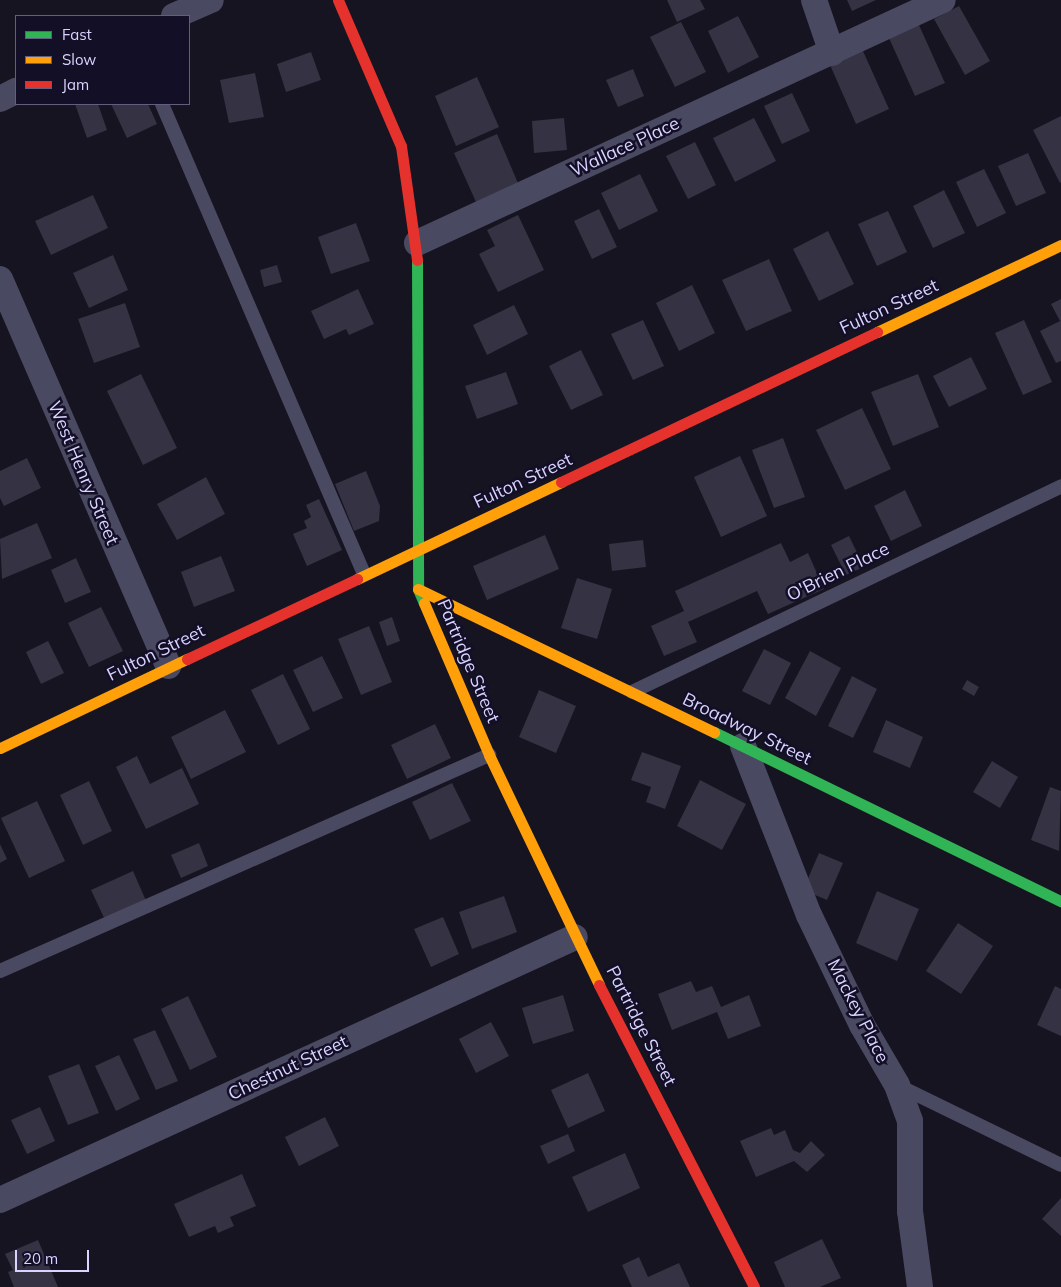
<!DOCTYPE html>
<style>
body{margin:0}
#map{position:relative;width:1061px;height:1287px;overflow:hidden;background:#161421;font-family:Mulish,sans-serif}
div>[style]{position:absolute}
.building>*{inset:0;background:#343243}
.lane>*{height:14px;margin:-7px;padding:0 7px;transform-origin:7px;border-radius:7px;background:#4a4962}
.street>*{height:26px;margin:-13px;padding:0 13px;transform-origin:13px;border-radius:13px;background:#4a4962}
.fast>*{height:11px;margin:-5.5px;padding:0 5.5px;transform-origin:5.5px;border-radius:5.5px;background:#30b455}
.slow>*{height:11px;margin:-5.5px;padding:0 5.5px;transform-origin:5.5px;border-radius:5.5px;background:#ff9f0a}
.jam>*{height:11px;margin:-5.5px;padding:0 5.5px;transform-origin:5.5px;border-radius:5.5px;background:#e5322d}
span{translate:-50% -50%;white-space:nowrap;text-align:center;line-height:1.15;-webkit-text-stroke:5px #130f26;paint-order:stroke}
.street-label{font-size:18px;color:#d9d4ff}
.legend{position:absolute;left:15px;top:15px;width:175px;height:90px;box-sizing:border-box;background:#130f26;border:1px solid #625e7d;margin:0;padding:6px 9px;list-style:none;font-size:15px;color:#d9d4ff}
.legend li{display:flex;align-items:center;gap:10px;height:25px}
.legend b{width:25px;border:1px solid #625e7d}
.scale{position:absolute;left:15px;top:1250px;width:74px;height:22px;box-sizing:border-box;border:2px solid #d9d4ff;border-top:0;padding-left:6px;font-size:15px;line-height:18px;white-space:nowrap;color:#d9d4ff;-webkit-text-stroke:4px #130f26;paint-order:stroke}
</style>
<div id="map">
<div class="building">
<div style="clip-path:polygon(667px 0,700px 0,705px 9px,677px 22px)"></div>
<div style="clip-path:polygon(847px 0,876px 0,852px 11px)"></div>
<div style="clip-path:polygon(959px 6px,990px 61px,965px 75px,934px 19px)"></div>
<div style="clip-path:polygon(738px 16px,759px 57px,728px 73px,708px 31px)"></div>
<div style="clip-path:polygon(681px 22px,706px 72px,675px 87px,650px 37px)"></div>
<div style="clip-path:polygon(919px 25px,945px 83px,915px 96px,889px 38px)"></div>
<div style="clip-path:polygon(863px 51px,889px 109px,856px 124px,830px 65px)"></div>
<div style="clip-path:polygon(311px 52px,321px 80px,286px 92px,277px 64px)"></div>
<div style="clip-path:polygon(633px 69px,644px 96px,618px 107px,606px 80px)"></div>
<div style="clip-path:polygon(255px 73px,264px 117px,229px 123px,220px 80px)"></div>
<div style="clip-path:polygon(477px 77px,499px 127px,456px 146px,435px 96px)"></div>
<div style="clip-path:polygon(792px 93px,810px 131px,782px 144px,764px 106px)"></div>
<div style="clip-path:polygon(75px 104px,98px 104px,107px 130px,87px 138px)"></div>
<div style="clip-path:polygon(111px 104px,148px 104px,157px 124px,127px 138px)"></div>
<div style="clip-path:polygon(1061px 116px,1061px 182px,1060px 183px,1033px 130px)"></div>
<div style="clip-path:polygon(564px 118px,567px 150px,534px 153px,532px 121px)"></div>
<div style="clip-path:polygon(754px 118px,776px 161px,735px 182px,713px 138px)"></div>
<div style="clip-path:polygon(497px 134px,518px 183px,476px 202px,454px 153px)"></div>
<div style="clip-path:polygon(695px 142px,716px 185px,688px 199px,666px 156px)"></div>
<div style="clip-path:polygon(1028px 153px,1046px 193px,1016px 206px,998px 166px)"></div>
<div style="clip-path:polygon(984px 169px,1006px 213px,977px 227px,956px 182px)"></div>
<div style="clip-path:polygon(640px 174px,658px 211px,619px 230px,601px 193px)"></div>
<div style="clip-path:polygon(944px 190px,965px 233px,933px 248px,913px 206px)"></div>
<div style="clip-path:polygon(93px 195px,108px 228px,51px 255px,35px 221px)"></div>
<div style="clip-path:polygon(599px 209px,617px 247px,592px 259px,574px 221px)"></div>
<div style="clip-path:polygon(888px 211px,907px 252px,877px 266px,858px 224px)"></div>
<div style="clip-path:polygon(518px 215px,544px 270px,498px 292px,479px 254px,495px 246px,487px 230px)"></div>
<div style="clip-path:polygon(356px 223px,370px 261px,331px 274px,318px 237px)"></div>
<div style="clip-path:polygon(828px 231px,854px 284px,819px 301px,793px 249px)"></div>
<div style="clip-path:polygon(113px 255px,128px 290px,89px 308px,73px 273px)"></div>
<div style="clip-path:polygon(769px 259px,792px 311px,746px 331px,722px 280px)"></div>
<div style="clip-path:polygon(277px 265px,282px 282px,264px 287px,260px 270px)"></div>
<div style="clip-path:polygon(692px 285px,715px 333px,679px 351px,656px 303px)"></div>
<div style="clip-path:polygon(358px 289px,374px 324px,349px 335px,346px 329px,324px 339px,311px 311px)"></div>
<div style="clip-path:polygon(1061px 299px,1061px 361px,1056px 363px,1040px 331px,1060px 321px,1051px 304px)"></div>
<div style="clip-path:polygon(125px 303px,140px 347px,94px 363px,78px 319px)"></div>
<div style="clip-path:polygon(514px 305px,528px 334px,487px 355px,473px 325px)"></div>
<div style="clip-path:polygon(643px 320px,664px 366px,633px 380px,611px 334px)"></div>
<div style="clip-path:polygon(1024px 320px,1052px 382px,1023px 395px,995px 333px)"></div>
<div style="clip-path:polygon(581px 350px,603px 395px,571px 410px,549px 366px)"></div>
<div style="clip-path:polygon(971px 357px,987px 389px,949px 407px,933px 376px)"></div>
<div style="clip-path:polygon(506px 372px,518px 404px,477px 419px,465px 386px)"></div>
<div style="clip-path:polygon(141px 374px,177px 448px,143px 465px,107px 391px)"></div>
<div style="clip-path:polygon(918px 374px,939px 427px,893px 446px,871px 392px)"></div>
<div style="clip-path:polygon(862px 408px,891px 469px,845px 490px,816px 430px)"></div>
<div style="clip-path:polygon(783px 438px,805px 497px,774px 508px,752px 450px)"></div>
<div style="clip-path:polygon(740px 456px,767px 516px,721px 537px,694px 477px)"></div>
<div style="clip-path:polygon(27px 458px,41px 488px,4px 506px,0 498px,0 471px)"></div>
<div style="clip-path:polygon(366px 471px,380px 506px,379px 521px,354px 531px,335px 484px)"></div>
<div style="clip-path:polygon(206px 477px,225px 514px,177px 540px,157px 504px)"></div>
<div style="clip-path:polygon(905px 490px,922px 526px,891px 541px,874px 506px)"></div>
<div style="clip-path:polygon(319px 499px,342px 550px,307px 566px,293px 534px,307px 528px,304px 521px,311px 517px,306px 505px)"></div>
<div style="clip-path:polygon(37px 523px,52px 558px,2px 579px,0 539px)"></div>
<div style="clip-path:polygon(545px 535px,559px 569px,487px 600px,473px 566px)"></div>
<div style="clip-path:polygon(849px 536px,864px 567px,846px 575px,831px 545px)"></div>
<div style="clip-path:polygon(643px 540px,646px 567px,612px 571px,609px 544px)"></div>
<div style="clip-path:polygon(781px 543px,790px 562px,808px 553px,824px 589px,768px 614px,757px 591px,688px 622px,697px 642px,664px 656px,651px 626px,684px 611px,675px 591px)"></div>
<div style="clip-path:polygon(221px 556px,235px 591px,194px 607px,181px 572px)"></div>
<div style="clip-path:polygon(76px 558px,91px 592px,65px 603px,51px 570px)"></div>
<div style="clip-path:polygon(577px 578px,612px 589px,597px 639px,561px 628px)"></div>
<div style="clip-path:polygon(101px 607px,123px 651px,89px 667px,68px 623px)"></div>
<div style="clip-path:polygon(392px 617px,400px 641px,387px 646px,379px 622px)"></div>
<div style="clip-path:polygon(369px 626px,392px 682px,361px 695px,338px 639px)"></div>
<div style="clip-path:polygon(48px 641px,64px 673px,41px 684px,26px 652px)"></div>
<div style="clip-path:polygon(764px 649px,791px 663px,770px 705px,742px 691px)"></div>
<div style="clip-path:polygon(810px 651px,841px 668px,816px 716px,785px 698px)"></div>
<div style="clip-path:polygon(322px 656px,343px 698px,313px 712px,293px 670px)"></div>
<div style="clip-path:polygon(283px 674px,310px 729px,278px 745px,251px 690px)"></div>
<div style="clip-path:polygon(852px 676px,877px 689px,853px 738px,828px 726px)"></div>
<div style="clip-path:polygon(967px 680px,979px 687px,974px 696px,962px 689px)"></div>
<div style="clip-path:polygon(539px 690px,576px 706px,556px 753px,519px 737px)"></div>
<div style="clip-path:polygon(225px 710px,246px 752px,191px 779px,171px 737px)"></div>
<div style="clip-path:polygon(886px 720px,923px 737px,910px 768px,873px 752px)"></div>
<div style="clip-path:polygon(435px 724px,451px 758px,407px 779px,391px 745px)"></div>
<div style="clip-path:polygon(642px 752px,681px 766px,665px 809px,646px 802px,651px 787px,631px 780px)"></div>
<div style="clip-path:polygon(137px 756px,150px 784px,182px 768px,199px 804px,146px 829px,116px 767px)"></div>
<div style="clip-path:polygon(992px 761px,1018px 777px,1000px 808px,973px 792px)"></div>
<div style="clip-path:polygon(700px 780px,746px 804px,722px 850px,677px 826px)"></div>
<div style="clip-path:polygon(89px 781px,112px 831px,83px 845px,60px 795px)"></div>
<div style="clip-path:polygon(452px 783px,471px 821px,430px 840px,412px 802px)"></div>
<div style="clip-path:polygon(1050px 787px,1061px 791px,1059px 851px,1031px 840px)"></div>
<div style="clip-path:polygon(37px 801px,65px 861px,29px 878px,1px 818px)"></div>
<div style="clip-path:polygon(199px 843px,208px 866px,181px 878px,171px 855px)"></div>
<div style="clip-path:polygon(0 844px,7px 859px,0 863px)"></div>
<div style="clip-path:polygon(819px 853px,843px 863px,827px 900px,803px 890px)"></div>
<div style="clip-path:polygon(133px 871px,147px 903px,106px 922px,91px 890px)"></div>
<div style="clip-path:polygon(877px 891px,919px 909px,897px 961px,856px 943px)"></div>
<div style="clip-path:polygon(504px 896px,517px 932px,472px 949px,459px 912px)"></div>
<div style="clip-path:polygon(443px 917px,459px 954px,431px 967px,414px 929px)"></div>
<div style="clip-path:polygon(958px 923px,993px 946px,961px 994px,926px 971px)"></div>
<div style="clip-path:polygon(691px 981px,696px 992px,712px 986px,721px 1007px,749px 995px,761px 1026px,728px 1039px,717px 1012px,672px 1030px,658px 994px)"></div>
<div style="clip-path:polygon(1055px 986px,1061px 989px,1061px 1036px,1037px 1025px)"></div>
<div style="clip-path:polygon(563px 995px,574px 1031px,533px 1044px,522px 1008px)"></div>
<div style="clip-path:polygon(188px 996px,217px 1057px,190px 1070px,161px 1009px)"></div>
<div style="clip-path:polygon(491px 1022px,509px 1056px,476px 1073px,459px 1039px)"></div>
<div style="clip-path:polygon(155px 1030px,178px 1081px,156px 1090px,133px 1039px)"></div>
<div style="clip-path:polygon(119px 1055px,140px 1099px,116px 1111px,95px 1066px)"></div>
<div style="clip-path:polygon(79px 1064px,99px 1113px,68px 1125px,48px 1076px)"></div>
<div style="clip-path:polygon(588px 1073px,605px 1111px,568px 1128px,551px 1090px)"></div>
<div style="clip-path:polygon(40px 1107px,55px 1141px,27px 1154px,11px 1120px)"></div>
<div style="clip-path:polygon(325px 1117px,339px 1146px,299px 1166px,285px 1137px)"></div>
<div style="clip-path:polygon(771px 1128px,774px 1135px,785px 1130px,793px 1150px,800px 1153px,811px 1141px,825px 1155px,807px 1172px,794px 1161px,756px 1177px,740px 1141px)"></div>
<div style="clip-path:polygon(568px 1134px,575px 1151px,548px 1164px,540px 1146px)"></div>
<div style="clip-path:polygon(625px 1153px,640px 1188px,588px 1212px,572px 1177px)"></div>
<div style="clip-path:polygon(242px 1174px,256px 1206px,230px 1217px,234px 1226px,218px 1233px,215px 1226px,189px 1237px,174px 1204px)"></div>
<div style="clip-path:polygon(1061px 1198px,1061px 1236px,1042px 1219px)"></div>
<div style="clip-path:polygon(822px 1239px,841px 1278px,820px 1287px,785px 1287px,774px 1262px)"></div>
<div style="clip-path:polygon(38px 1240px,58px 1287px,14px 1287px,8px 1272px,13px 1270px,5px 1254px)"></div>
<div style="clip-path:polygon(639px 1257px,648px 1277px,679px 1263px,690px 1287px,632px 1287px,622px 1265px)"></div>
</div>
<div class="lane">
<div style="left:162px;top:104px;width:512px;rotate:66.74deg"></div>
<div style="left:632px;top:692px;width:476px;rotate:-25.6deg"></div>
<div style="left:0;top:971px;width:535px;rotate:-23.83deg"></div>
<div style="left:897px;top:1085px;width:182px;rotate:26deg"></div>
</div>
<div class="street">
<div style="left:814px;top:0;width:56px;rotate:71.2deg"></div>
<div style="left:174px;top:16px;width:40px;rotate:-23.4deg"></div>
<div style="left:0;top:99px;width:18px;rotate:-27deg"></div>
<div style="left:417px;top:243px;width:579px;rotate:-24.8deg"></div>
<div style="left:0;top:279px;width:422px;rotate:66.5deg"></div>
<div style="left:743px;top:746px;width:181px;rotate:68.7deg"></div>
<div style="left:809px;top:915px;width:122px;rotate:64.3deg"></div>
<div style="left:862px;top:1025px;width:69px;rotate:59.7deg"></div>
<div style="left:897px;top:1085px;width:38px;rotate:70deg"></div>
<div style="left:910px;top:1121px;width:90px;rotate:90deg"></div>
<div style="left:910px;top:1211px;width:77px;rotate:82.5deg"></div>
<div style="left:0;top:1200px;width:632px;rotate:-24.58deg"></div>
</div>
<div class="fast">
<div style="left:417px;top:260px;width:329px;rotate:89.8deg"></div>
<div style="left:418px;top:589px;width:15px;rotate:67deg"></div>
<div style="left:714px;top:732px;width:386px;rotate:26deg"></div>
</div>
<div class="slow">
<div style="left:877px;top:332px;width:204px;rotate:-25.3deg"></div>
<div style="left:357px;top:579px;width:226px;rotate:-25.4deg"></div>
<div style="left:418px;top:589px;width:329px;rotate:25.8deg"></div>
<div style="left:424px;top:603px;width:165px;rotate:66.8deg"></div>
<div style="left:489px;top:755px;width:255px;rotate:64.4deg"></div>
<div style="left:0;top:748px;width:207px;rotate:-25.5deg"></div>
</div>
<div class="jam">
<div style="left:338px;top:0;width:159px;rotate:66.7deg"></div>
<div style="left:401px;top:146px;width:115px;rotate:82deg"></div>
<div style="left:561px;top:482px;width:350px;rotate:-25.4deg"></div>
<div style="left:187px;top:659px;width:188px;rotate:-25.2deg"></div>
<div style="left:599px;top:985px;width:339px;rotate:62.8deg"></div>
</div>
<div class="street-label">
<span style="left:625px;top:147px;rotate:-25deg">Wallace Place</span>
<span style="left:889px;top:307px;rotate:-25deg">Fulton Street</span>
<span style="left:83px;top:473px;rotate:67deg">West Henry Street</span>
<span style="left:523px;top:481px;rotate:-25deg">Fulton Street</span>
<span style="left:838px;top:572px;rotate:-26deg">O'Brien Place</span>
<span style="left:156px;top:653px;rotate:-26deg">Fulton Street</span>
<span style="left:468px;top:661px;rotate:67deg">Partridge Street</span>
<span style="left:747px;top:729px;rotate:26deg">Broadway Street</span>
<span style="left:858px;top:1011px;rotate:63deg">Mackey Place</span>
<span style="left:641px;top:1026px;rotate:63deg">Partridge Street</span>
<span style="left:288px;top:1068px;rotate:-25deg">Chestnut Street</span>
</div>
<ul class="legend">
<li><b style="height:6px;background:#30b455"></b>Fast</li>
<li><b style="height:6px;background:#ff9f0a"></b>Slow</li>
<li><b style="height:6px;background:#e5322d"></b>Jam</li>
</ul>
<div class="scale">20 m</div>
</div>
